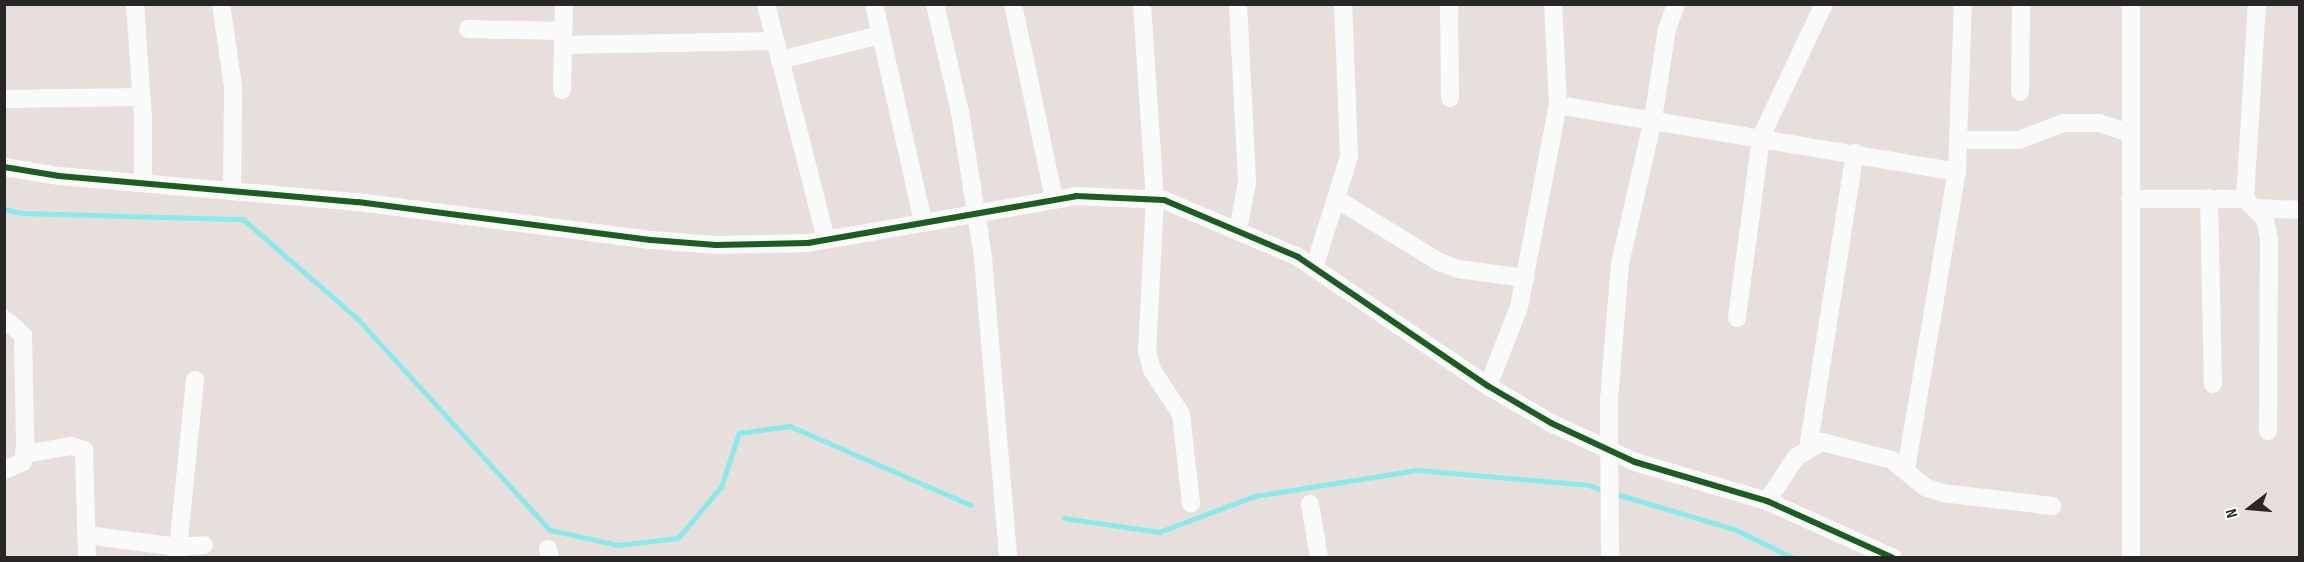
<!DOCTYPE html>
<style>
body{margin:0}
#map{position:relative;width:2304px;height:562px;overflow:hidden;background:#e6dfdc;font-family:"Sofia Sans Condensed",sans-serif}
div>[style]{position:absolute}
.stream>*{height:4.5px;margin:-2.25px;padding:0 2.25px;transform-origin:2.25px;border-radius:2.25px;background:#8be9ec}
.minor>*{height:18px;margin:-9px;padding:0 9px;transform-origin:9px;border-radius:9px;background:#fbfafa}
.cycleway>*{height:6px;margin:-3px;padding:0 3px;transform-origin:3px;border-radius:3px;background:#1b5e20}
span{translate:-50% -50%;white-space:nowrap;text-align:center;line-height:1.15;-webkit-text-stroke:4.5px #fff;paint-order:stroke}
.frame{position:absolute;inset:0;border:6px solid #272727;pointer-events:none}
.north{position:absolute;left:2220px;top:478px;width:60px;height:60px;-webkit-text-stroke:4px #fff;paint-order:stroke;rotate:254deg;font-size:16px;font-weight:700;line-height:24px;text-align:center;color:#272727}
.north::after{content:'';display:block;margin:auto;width:21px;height:27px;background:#272727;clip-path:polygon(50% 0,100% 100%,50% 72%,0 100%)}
</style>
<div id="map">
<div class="stream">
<div style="left:4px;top:209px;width:18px;rotate:13deg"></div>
<div style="left:22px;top:213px;width:221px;rotate:1.6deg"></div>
<div style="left:243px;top:219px;width:152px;rotate:41deg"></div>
<div style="left:358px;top:319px;width:285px;rotate:47.7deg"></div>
<div style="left:550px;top:530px;width:70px;rotate:12.4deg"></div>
<div style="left:618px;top:545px;width:60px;rotate:-6.7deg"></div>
<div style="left:678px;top:538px;width:67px;rotate:-49.9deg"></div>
<div style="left:721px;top:487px;width:57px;rotate:-71.6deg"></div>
<div style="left:739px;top:433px;width:51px;rotate:-7.8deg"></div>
<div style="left:790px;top:426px;width:197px;rotate:23.6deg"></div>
<div style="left:1613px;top:493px;width:126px;rotate:16.6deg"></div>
<div style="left:1734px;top:529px;width:67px;rotate:25.8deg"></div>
<div style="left:1064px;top:518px;width:96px;rotate:8.4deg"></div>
<div style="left:1159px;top:532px;width:103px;rotate:-20.6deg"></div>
<div style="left:1255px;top:496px;width:165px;rotate:-9.1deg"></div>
<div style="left:1418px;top:470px;width:172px;rotate:5deg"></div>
<div style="left:1589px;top:485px;width:17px;rotate:21deg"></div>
</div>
<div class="minor">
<div style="left:135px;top:4px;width:113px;rotate:86deg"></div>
<div style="left:143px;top:117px;width:66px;rotate:90deg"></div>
<div style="left:221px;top:4px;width:83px;rotate:81.7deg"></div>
<div style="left:233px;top:86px;width:105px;rotate:90.5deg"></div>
<div style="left:766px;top:4px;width:243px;rotate:75.7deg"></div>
<div style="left:874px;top:4px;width:223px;rotate:77.3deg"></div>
<div style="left:935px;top:4px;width:111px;rotate:77deg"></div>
<div style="left:960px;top:112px;width:148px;rotate:81deg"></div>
<div style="left:983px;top:258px;width:301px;rotate:85.2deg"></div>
<div style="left:1013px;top:4px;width:199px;rotate:78.1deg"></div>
<div style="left:1142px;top:4px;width:195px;rotate:86.2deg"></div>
<div style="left:1155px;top:199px;width:152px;rotate:93deg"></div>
<div style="left:1147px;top:351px;width:20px;rotate:75deg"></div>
<div style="left:1152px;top:370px;width:53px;rotate:56.6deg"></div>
<div style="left:1181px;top:414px;width:90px;rotate:83.6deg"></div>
<div style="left:1238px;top:4px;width:178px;rotate:87.1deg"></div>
<div style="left:1247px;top:182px;width:49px;rotate:100.6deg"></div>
<div style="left:1449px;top:4px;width:94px;rotate:89.4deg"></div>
<div style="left:2131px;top:4px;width:554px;rotate:90deg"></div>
<div style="left:468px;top:29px;width:95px;rotate:1.2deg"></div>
<div style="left:563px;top:45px;width:212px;rotate:-1.1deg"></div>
<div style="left:780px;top:60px;width:103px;rotate:-14deg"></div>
<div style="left:562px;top:90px;width:86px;rotate:-88.7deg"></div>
<div style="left:2020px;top:92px;width:88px;rotate:-89.3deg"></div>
<div style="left:4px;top:99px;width:137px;rotate:-0.8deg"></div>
<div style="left:1558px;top:105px;width:405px;rotate:9.5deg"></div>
<div style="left:1959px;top:140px;width:60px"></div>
<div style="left:2019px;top:140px;width:47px;rotate:-21.1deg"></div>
<div style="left:2063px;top:123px;width:36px"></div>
<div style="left:2099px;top:123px;width:33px;rotate:18deg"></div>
<div style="left:4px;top:167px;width:56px;rotate:9.3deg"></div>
<div style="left:59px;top:176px;width:300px;rotate:5deg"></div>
<div style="left:358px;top:202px;width:295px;rotate:7.4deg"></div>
<div style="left:651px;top:240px;width:65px;rotate:4.4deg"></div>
<div style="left:716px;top:245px;width:92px;rotate:-1.2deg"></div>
<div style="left:808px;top:243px;width:272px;rotate:-9.9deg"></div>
<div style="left:1076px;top:196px;width:88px;rotate:2.6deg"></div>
<div style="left:1164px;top:200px;width:146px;rotate:23deg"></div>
<div style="left:1298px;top:257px;width:230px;rotate:34.2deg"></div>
<div style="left:1488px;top:386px;width:73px;rotate:30.4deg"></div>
<div style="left:1551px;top:423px;width:93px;rotate:24.9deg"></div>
<div style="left:1635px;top:462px;width:138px;rotate:16.5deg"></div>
<div style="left:1767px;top:501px;width:138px;rotate:24.3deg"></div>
<div style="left:2209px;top:198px;width:186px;rotate:88.8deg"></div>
<div style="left:2130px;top:199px;width:115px"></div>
<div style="left:2245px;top:199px;width:29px;rotate:46deg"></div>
<div style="left:2265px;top:220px;width:19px;rotate:78deg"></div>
<div style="left:2269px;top:239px;width:192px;rotate:90.3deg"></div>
<div style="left:2245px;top:199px;width:195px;rotate:-86.5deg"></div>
<div style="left:1338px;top:200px;width:119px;rotate:31.5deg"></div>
<div style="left:1439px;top:262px;width:20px;rotate:20deg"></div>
<div style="left:1458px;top:269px;width:68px;rotate:7.7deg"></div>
<div style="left:2256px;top:208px;width:44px;rotate:2.6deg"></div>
<div style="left:1314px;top:268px;width:116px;rotate:-72.5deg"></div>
<div style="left:1349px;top:157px;width:153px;rotate:-92.2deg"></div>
<div style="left:1737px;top:318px;width:183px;rotate:-82.4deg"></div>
<div style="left:1761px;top:137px;width:147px;rotate:-64.7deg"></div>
<div style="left:4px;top:319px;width:25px;rotate:40deg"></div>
<div style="left:23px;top:335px;width:109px;rotate:88.9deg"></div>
<div style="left:25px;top:444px;width:18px;rotate:96deg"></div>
<div style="left:23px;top:462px;width:21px;rotate:157deg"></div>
<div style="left:1488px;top:386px;width:85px;rotate:-68.6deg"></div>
<div style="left:1519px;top:307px;width:206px;rotate:-79.1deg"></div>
<div style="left:1558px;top:105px;width:101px;rotate:-92.8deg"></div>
<div style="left:1808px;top:449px;width:300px;rotate:-81deg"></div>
<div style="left:25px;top:454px;width:47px;rotate:-9.9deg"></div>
<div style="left:71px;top:446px;width:14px;rotate:17deg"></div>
<div style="left:84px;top:450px;width:108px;rotate:88.4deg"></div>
<div style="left:1906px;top:469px;width:301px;rotate:-80.3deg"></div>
<div style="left:1957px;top:172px;width:168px;rotate:-88deg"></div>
<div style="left:1767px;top:501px;width:53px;rotate:-56.6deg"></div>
<div style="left:1796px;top:457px;width:30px;rotate:-30deg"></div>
<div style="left:1822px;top:442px;width:72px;rotate:14.4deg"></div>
<div style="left:1892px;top:460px;width:43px;rotate:39.3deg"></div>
<div style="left:1925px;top:487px;width:18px;rotate:19deg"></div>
<div style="left:1942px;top:493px;width:111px;rotate:6.7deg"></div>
<div style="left:1310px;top:504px;width:55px;rotate:80.5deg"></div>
<div style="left:87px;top:535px;width:91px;rotate:7.6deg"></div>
<div style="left:177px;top:547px;width:27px;rotate:-4deg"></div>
<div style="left:548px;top:549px;width:9px;rotate:77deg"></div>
<div style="left:177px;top:558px;width:179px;rotate:-84.2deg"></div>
<div style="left:1610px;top:558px;width:158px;rotate:-90.4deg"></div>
<div style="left:1609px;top:400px;width:136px;rotate:-85.4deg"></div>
<div style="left:1620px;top:264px;width:149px;rotate:-77.2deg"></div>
<div style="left:1653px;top:119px;width:91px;rotate:-81.2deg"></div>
<div style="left:1667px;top:29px;width:27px;rotate:-70deg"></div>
</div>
<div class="cycleway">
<div style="left:4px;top:167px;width:56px;rotate:9.3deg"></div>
<div style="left:59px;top:176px;width:300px;rotate:5deg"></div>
<div style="left:358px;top:202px;width:295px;rotate:7.4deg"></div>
<div style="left:651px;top:240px;width:65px;rotate:4.4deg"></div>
<div style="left:716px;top:245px;width:92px;rotate:-1.2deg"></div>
<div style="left:808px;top:243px;width:272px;rotate:-9.9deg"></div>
<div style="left:1076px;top:196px;width:88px;rotate:2.6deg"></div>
<div style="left:1164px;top:200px;width:146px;rotate:23deg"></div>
<div style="left:1298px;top:257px;width:230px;rotate:34.2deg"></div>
<div style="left:1488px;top:386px;width:73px;rotate:30.4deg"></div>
<div style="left:1551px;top:423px;width:93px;rotate:24.9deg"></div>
<div style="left:1635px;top:462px;width:138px;rotate:16.5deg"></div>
<div style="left:1767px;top:501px;width:138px;rotate:24.3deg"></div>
</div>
<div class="frame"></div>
<div class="north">N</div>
</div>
